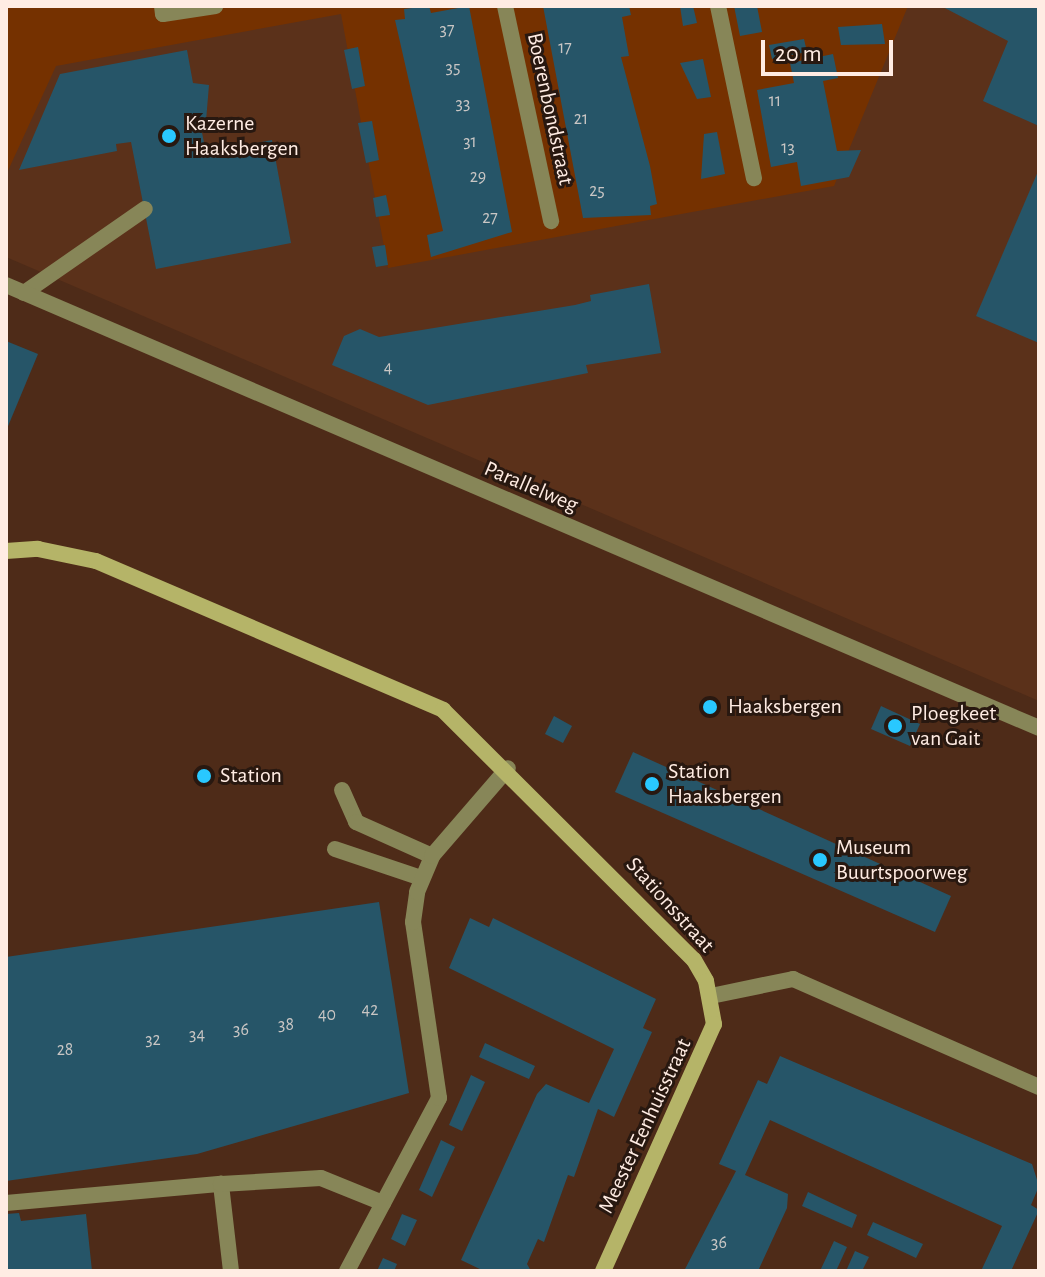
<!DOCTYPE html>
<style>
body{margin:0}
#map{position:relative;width:1045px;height:1277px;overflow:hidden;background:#4e2b18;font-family:"Alegreya Sans",sans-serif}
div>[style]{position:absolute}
.built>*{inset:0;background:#5b311a}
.green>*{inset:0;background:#753100}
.building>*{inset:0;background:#265568}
.lane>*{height:16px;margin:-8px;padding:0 8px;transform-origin:8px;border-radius:8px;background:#878658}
.street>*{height:16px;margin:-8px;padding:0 8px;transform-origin:8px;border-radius:8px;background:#878658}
.secondary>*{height:16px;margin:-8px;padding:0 8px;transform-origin:8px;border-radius:8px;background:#b5b468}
.dots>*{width:22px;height:22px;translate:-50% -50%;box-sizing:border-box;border:4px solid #281810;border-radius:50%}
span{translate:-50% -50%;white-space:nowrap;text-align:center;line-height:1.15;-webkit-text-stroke:6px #281810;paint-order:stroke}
.number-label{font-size:18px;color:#c9c6c4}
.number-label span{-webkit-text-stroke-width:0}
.street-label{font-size:22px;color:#ffece3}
.poi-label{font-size:22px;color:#ffece3}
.left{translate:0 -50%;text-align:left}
.frame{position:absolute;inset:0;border:8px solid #ffece3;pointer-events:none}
.scale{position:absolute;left:761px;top:40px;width:132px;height:36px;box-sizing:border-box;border:4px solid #ffece3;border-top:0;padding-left:10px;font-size:24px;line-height:28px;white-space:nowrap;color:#ffece3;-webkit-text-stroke:6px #281810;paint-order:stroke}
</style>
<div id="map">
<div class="built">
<div style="clip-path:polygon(6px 6px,1039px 6px,1039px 701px,6px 257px)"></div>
</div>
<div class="green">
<div style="clip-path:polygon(6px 6px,908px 6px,834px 186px,388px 268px,341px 14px,56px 66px,6px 175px)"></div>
</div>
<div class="building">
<div style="clip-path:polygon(429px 6px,431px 13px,469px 6px,512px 232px,431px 257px,427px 235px,443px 231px,395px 20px,405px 19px,404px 9px)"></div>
<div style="clip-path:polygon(543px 6px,629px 6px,631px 15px,622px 17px,629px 56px,621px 57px,650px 166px,657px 204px,650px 206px,651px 215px,583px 218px)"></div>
<div style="clip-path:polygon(680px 6px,693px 6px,697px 23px,683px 26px)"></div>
<div style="clip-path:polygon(734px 6px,757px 6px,762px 32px,740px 36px)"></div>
<div style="clip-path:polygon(941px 6px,1039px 6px,1039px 126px,983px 101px,1008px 41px)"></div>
<div style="clip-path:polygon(882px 24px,885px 44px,841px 45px,838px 27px)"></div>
<div style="clip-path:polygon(804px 39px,807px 52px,772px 59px,769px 45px)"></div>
<div style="clip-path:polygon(358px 47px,365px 86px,352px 89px,344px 50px)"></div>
<div style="clip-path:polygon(187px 50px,193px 83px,209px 85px,206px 121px,200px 122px,206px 153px,272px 140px,291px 243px,156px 269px,131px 142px,116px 144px,117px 151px,19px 170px,60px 74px)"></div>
<div style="clip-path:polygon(833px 54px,838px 78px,823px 81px,837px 151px,861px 150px,849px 177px,801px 186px,797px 162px,771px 167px,757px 90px,794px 83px,790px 63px)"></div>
<div style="clip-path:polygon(703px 59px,711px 97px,697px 99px,680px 63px)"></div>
<div style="clip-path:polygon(372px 121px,379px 160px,366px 163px,358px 123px)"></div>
<div style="clip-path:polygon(717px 132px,725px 174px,701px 179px,704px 134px)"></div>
<div style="clip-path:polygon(1039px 169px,1039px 343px,976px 316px)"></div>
<div style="clip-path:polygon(386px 195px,390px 215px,376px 217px,373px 198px)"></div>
<div style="clip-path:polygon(385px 245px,388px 265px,376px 267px,372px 247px)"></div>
<div style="clip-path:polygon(649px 284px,661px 353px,586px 365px,588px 373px,428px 405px,332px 365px,344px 336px,360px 329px,379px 337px,575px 305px,591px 301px,590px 295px)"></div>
<div style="clip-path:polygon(6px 341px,38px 354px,6px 431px)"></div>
<div style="clip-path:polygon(881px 706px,920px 724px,910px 746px,871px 729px)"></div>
<div style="clip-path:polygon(554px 716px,572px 726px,563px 743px,545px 734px)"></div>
<div style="clip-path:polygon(633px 752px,951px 896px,935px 932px,615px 792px)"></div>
<div style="clip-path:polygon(379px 902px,409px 1093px,197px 1154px,6px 1181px,6px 957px)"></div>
<div style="clip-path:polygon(470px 918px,489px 927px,493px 918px,656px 999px,643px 1028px,652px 1032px,614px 1117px,598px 1109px,574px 1177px,568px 1175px,544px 1242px,538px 1239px,527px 1264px,531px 1271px,484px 1271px,461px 1260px,537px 1094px,546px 1084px,589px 1103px,614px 1049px,449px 968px)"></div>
<div style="clip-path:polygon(485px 1043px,535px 1066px,529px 1079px,479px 1057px)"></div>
<div style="clip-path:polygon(780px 1056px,1032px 1164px,1039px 1186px,1031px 1205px,1039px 1210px,1011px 1271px,981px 1271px,1002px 1226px,770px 1120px,745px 1175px,788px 1194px,787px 1208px,758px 1271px,684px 1271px,736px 1171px,719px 1164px,758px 1080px,767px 1084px)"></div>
<div style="clip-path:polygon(471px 1075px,485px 1082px,462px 1131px,449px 1125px)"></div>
<div style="clip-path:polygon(441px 1140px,455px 1147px,432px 1197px,419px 1190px)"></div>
<div style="clip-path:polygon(808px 1192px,857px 1215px,852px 1228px,802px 1206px)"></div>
<div style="clip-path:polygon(19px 1213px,21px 1221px,86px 1214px,92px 1271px,6px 1271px,6px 1214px)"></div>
<div style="clip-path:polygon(402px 1214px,417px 1220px,405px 1246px,391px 1239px)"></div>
<div style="clip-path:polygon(873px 1222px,923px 1244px,916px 1258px,867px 1235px)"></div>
<div style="clip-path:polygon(834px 1241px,847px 1247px,836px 1271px,820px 1271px)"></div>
<div style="clip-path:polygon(855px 1251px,869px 1257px,862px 1271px,846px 1271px)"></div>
<div style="clip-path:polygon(383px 1258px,397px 1264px,394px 1271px,377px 1271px)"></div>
</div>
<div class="lane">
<div style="left:24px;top:293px;width:147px;rotate:-34.8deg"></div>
<div style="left:342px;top:790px;width:35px;rotate:66deg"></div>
<div style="left:356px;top:822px;width:83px;rotate:24.1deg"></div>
<div style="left:335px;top:849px;width:91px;rotate:18.6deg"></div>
</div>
<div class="street">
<div style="left:162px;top:6px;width:8px;rotate:83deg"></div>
<div style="left:163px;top:14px;width:53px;rotate:-8.7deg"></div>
<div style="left:505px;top:6px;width:220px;rotate:77.9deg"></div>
<div style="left:718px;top:6px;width:176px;rotate:78.2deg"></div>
<div style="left:6px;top:285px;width:1124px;rotate:23.21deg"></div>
<div style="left:711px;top:996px;width:84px;rotate:-11.7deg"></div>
<div style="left:793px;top:979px;width:269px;rotate:23.7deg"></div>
<div style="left:6px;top:1203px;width:216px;rotate:-5.1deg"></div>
<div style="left:231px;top:1271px;width:88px;rotate:-96.6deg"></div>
<div style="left:221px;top:1184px;width:100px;rotate:-3.4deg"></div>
<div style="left:321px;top:1178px;width:67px;rotate:22deg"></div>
<div style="left:347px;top:1271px;width:196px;rotate:-62deg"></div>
<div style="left:439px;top:1098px;width:178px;rotate:-98.4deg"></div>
<div style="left:413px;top:922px;width:30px;rotate:-82deg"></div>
<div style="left:417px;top:892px;width:39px;rotate:-67deg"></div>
<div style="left:432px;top:856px;width:116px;rotate:-49.2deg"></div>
</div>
<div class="secondary">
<div style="left:6px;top:551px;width:32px;rotate:-4deg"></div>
<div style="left:38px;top:549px;width:59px;rotate:11.7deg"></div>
<div style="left:96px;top:561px;width:378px;rotate:23.2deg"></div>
<div style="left:443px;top:710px;width:354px;rotate:44.9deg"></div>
<div style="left:694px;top:960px;width:24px;rotate:60deg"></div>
<div style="left:706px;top:981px;width:44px;rotate:79.5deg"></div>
<div style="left:714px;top:1024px;width:271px;rotate:114.2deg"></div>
</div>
<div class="dots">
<div style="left:169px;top:136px;background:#29c8ff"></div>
<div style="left:710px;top:707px;background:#29c8ff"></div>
<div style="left:895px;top:726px;background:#29c8ff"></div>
<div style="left:204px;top:776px;background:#29c8ff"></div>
<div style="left:652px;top:784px;background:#29c8ff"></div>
<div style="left:820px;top:860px;background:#29c8ff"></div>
</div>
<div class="number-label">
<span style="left:447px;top:30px">37</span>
<span style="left:565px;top:48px">17</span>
<span style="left:453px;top:68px">35</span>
<span style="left:775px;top:101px">11</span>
<span style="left:463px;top:104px">33</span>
<span style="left:581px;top:119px">21</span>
<span style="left:470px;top:142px">31</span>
<span style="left:788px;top:148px">13</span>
<span style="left:478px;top:177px">29</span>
<span style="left:597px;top:191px">25</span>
<span style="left:490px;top:218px">27</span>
<span style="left:388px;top:368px">4</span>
<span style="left:370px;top:1010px">42</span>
<span style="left:327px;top:1015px">40</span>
<span style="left:286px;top:1025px">38</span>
<span style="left:241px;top:1030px">36</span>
<span style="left:197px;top:1035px">34</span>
<span style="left:153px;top:1040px">32</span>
<span style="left:65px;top:1050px">28</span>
<span style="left:719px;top:1243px">36</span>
</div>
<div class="street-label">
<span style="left:550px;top:109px;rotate:78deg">Boerenbondstraat</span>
<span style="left:531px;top:487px;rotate:23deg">Parallelweg</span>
<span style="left:670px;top:905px;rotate:48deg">Stationsstraat</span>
<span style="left:645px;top:1126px;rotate:-65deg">Meester Eenhuisstraat</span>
</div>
<div class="poi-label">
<span class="left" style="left:185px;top:136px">Kazerne<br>Haaksbergen</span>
<span class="left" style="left:728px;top:707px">Haaksbergen</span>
<span class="left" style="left:911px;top:726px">Ploegkeet<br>van Gait</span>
<span class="left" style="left:668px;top:784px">Station<br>Haaksbergen</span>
<span class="left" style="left:220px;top:776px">Station</span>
<span class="left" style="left:836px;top:860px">Museum<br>Buurtspoorweg</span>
</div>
<div class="frame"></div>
<div class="scale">20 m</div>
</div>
